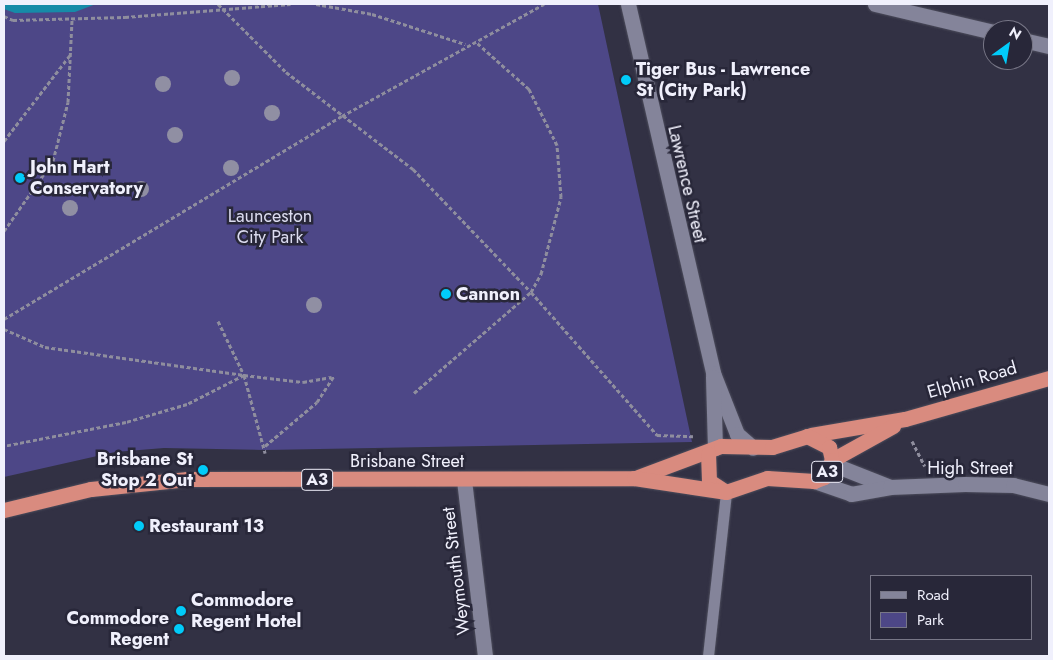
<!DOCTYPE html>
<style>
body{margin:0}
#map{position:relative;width:1053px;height:660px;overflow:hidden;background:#323144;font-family:Jost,sans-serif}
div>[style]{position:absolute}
.green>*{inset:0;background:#4d4787}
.water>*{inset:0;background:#168ba8}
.path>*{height:3px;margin-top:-1.5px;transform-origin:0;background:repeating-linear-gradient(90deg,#8f8e9e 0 4px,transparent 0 6.5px)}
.roads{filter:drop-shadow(0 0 1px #4d4d5c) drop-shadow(0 0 1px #4d4d5c)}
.lane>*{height:11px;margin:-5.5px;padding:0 5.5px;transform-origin:5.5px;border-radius:5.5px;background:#84849a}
.street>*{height:15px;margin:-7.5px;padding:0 7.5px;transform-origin:7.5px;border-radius:7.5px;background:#84849a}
.secondary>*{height:15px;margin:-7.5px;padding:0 7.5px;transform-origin:7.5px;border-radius:7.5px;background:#84849a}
.highway>*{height:15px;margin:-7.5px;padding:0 7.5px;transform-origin:7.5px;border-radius:7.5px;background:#d98b7f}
.trees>*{width:16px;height:16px;margin:-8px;border-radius:50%;background:#908fa3}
.dots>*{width:14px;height:14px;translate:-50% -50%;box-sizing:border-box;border:2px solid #282739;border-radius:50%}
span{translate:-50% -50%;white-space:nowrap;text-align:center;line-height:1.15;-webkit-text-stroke:5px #282739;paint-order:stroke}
.shield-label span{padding:1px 4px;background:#282739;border:1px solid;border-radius:4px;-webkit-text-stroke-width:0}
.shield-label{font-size:16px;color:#f0f0fc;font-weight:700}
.poi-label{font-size:18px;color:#f0f0fc;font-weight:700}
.left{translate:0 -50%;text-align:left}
.right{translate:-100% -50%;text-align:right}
.street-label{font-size:18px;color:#f0f0fc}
.park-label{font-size:18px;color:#dcdcf0}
.frame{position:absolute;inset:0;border:5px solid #f0f0fc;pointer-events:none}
.legend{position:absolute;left:870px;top:575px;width:162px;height:65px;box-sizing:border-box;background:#282739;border:1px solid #787787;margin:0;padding:6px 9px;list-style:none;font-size:15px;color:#f0f0fc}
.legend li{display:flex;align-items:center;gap:10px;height:25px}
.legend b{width:25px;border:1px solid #787787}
.north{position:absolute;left:983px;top:20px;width:50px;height:50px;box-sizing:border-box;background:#282739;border:1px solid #787787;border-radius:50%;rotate:32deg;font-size:14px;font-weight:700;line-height:20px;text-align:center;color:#f0f0fc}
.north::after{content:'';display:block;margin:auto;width:18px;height:22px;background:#01cbf9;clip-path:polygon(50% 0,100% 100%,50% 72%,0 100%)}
</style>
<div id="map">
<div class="green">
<div style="clip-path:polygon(4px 4px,598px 4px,692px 442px,265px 450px,164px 448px,115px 452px,4px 477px)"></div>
</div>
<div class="water">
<div style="clip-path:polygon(4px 4px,96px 4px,75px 12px,15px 13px,4px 9px)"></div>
</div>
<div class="path">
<div style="left:218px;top:4px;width:96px;rotate:45deg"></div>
<div style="left:286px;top:72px;width:160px;rotate:37.4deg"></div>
<div style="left:413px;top:169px;width:170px;rotate:46.2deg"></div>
<div style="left:531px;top:292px;width:191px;rotate:48.6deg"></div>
<div style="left:657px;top:435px;width:36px;rotate:2deg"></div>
<div style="left:316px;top:4px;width:57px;rotate:10.1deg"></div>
<div style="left:372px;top:14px;width:98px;rotate:17.9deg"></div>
<div style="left:4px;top:16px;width:10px;rotate:24deg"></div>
<div style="left:13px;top:20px;width:112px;rotate:-1.5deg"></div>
<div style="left:125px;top:17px;width:166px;rotate:-4.5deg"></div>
<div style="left:4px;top:141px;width:108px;rotate:-52.5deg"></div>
<div style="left:4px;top:231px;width:85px;rotate:-55deg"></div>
<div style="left:53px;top:161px;width:61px;rotate:-75.7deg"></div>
<div style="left:68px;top:102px;width:83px;rotate:-87.2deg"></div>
<div style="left:4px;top:319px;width:394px;rotate:-31deg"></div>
<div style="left:342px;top:116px;width:231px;rotate:-29deg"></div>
<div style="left:218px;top:321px;width:60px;rotate:64.3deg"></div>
<div style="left:244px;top:375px;width:81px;rotate:74.9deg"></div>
<div style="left:4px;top:329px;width:45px;rotate:23.7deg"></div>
<div style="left:45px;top:347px;width:201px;rotate:8deg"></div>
<div style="left:244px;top:375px;width:64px;rotate:153deg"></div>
<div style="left:187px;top:404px;width:64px;rotate:163.6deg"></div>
<div style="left:126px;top:422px;width:124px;rotate:168.9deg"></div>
<div style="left:244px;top:375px;width:59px;rotate:6.8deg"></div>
<div style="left:303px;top:382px;width:29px;rotate:-10deg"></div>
<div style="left:414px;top:393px;width:155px;rotate:-40.8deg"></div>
<div style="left:531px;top:292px;width:21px;rotate:-61deg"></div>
<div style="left:541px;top:274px;width:80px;rotate:-75.4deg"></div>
<div style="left:561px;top:197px;width:52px;rotate:-94.4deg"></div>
<div style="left:557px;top:145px;width:63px;rotate:-116.6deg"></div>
<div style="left:529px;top:89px;width:72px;rotate:-138.4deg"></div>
<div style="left:912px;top:441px;width:28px;rotate:63deg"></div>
<div style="left:265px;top:446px;width:68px;rotate:-40.2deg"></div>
<div style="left:317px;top:402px;width:31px;rotate:-57deg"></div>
</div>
<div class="roads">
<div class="lane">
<div style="left:708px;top:656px;width:165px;rotate:-83.7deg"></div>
</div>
<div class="street">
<div style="left:628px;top:4px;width:379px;rotate:77deg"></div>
<div style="left:713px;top:373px;width:66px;rotate:68.5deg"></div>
<div style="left:737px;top:434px;width:21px;rotate:41deg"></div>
<div style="left:713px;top:377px;width:71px;rotate:88.4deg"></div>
<div style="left:464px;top:480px;width:177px;rotate:83.2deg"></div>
</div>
<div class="secondary">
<div style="left:875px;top:4px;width:121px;rotate:13.3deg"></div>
<div style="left:1023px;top:40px;width:27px;rotate:13deg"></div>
<div style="left:832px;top:464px;width:62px;rotate:21.6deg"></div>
<div style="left:814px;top:481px;width:39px;rotate:19deg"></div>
<div style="left:851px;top:494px;width:40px;rotate:-10deg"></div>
<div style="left:890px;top:487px;width:75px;rotate:-2.3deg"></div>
<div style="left:965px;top:484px;width:48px;rotate:1.2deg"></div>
<div style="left:1013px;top:485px;width:37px;rotate:14deg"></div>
</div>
<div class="highway">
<div style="left:811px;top:435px;width:95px;rotate:-9.7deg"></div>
<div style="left:905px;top:419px;width:150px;rotate:-15.9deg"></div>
<div style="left:832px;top:460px;width:70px;rotate:-29.1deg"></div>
<div style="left:638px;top:477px;width:89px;rotate:-20.5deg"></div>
<div style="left:721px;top:446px;width:51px;rotate:1.1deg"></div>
<div style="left:772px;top:447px;width:37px;rotate:-17deg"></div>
<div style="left:807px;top:436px;width:25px;rotate:27deg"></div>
<div style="left:829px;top:447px;width:13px;rotate:77deg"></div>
<div style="left:832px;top:460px;width:19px;rotate:115deg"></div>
<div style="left:824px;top:477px;width:11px;rotate:158deg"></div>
<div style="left:814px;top:481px;width:47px;rotate:-176.3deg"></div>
<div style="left:767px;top:478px;width:43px;rotate:161.1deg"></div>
<div style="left:726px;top:492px;width:20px;rotate:-147deg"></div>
<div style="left:709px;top:481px;width:27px;rotate:-92deg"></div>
<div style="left:4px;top:510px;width:89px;rotate:-13.6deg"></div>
<div style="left:91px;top:489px;width:97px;rotate:-5.9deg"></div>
<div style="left:187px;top:479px;width:447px;rotate:-0.1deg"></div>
<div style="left:634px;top:478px;width:92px;rotate:8.7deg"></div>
</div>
</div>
<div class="trees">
<div style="left:232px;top:78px"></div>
<div style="left:163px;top:84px"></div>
<div style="left:272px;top:113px"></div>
<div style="left:175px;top:135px"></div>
<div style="left:231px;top:168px"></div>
<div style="left:141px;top:189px"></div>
<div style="left:70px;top:208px"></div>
<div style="left:314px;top:305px"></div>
</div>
<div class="dots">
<div style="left:626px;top:80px;background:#01cbf9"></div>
<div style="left:20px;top:178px;background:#01cbf9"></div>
<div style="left:446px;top:294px;background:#01cbf9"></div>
<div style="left:203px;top:470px;background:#01cbf9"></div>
<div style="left:139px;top:526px;background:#01cbf9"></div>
<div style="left:181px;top:611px;background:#01cbf9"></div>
<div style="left:179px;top:629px;background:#01cbf9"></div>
</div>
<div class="shield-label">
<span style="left:827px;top:472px">A3</span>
<span style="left:317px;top:480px">A3</span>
</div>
<div class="poi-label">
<span class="left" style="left:636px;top:80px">Tiger Bus - Lawrence<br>St (City Park)</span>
<span class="left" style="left:30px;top:178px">John Hart<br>Conservatory</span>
<span class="left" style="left:456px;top:294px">Cannon</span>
<span class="right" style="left:193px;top:470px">Brisbane St<br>Stop 2 Out</span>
<span class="left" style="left:149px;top:526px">Restaurant 13</span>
<span class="left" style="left:191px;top:611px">Commodore<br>Regent Hotel</span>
<span class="right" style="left:169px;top:629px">Commodore<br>Regent</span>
</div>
<div class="street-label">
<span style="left:687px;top:184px;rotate:77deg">Lawrence Street</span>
<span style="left:972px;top:380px;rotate:-16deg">Elphin Road</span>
<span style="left:407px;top:461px">Brisbane Street</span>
<span style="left:970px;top:468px">High Street</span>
<span style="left:456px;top:571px;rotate:-97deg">Weymouth Street</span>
</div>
<div class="park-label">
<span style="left:270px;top:227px">Launceston<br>City Park</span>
</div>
<div class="frame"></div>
<ul class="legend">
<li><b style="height:6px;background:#84849a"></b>Road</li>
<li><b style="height:14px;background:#4d4787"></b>Park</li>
</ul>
<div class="north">N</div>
</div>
